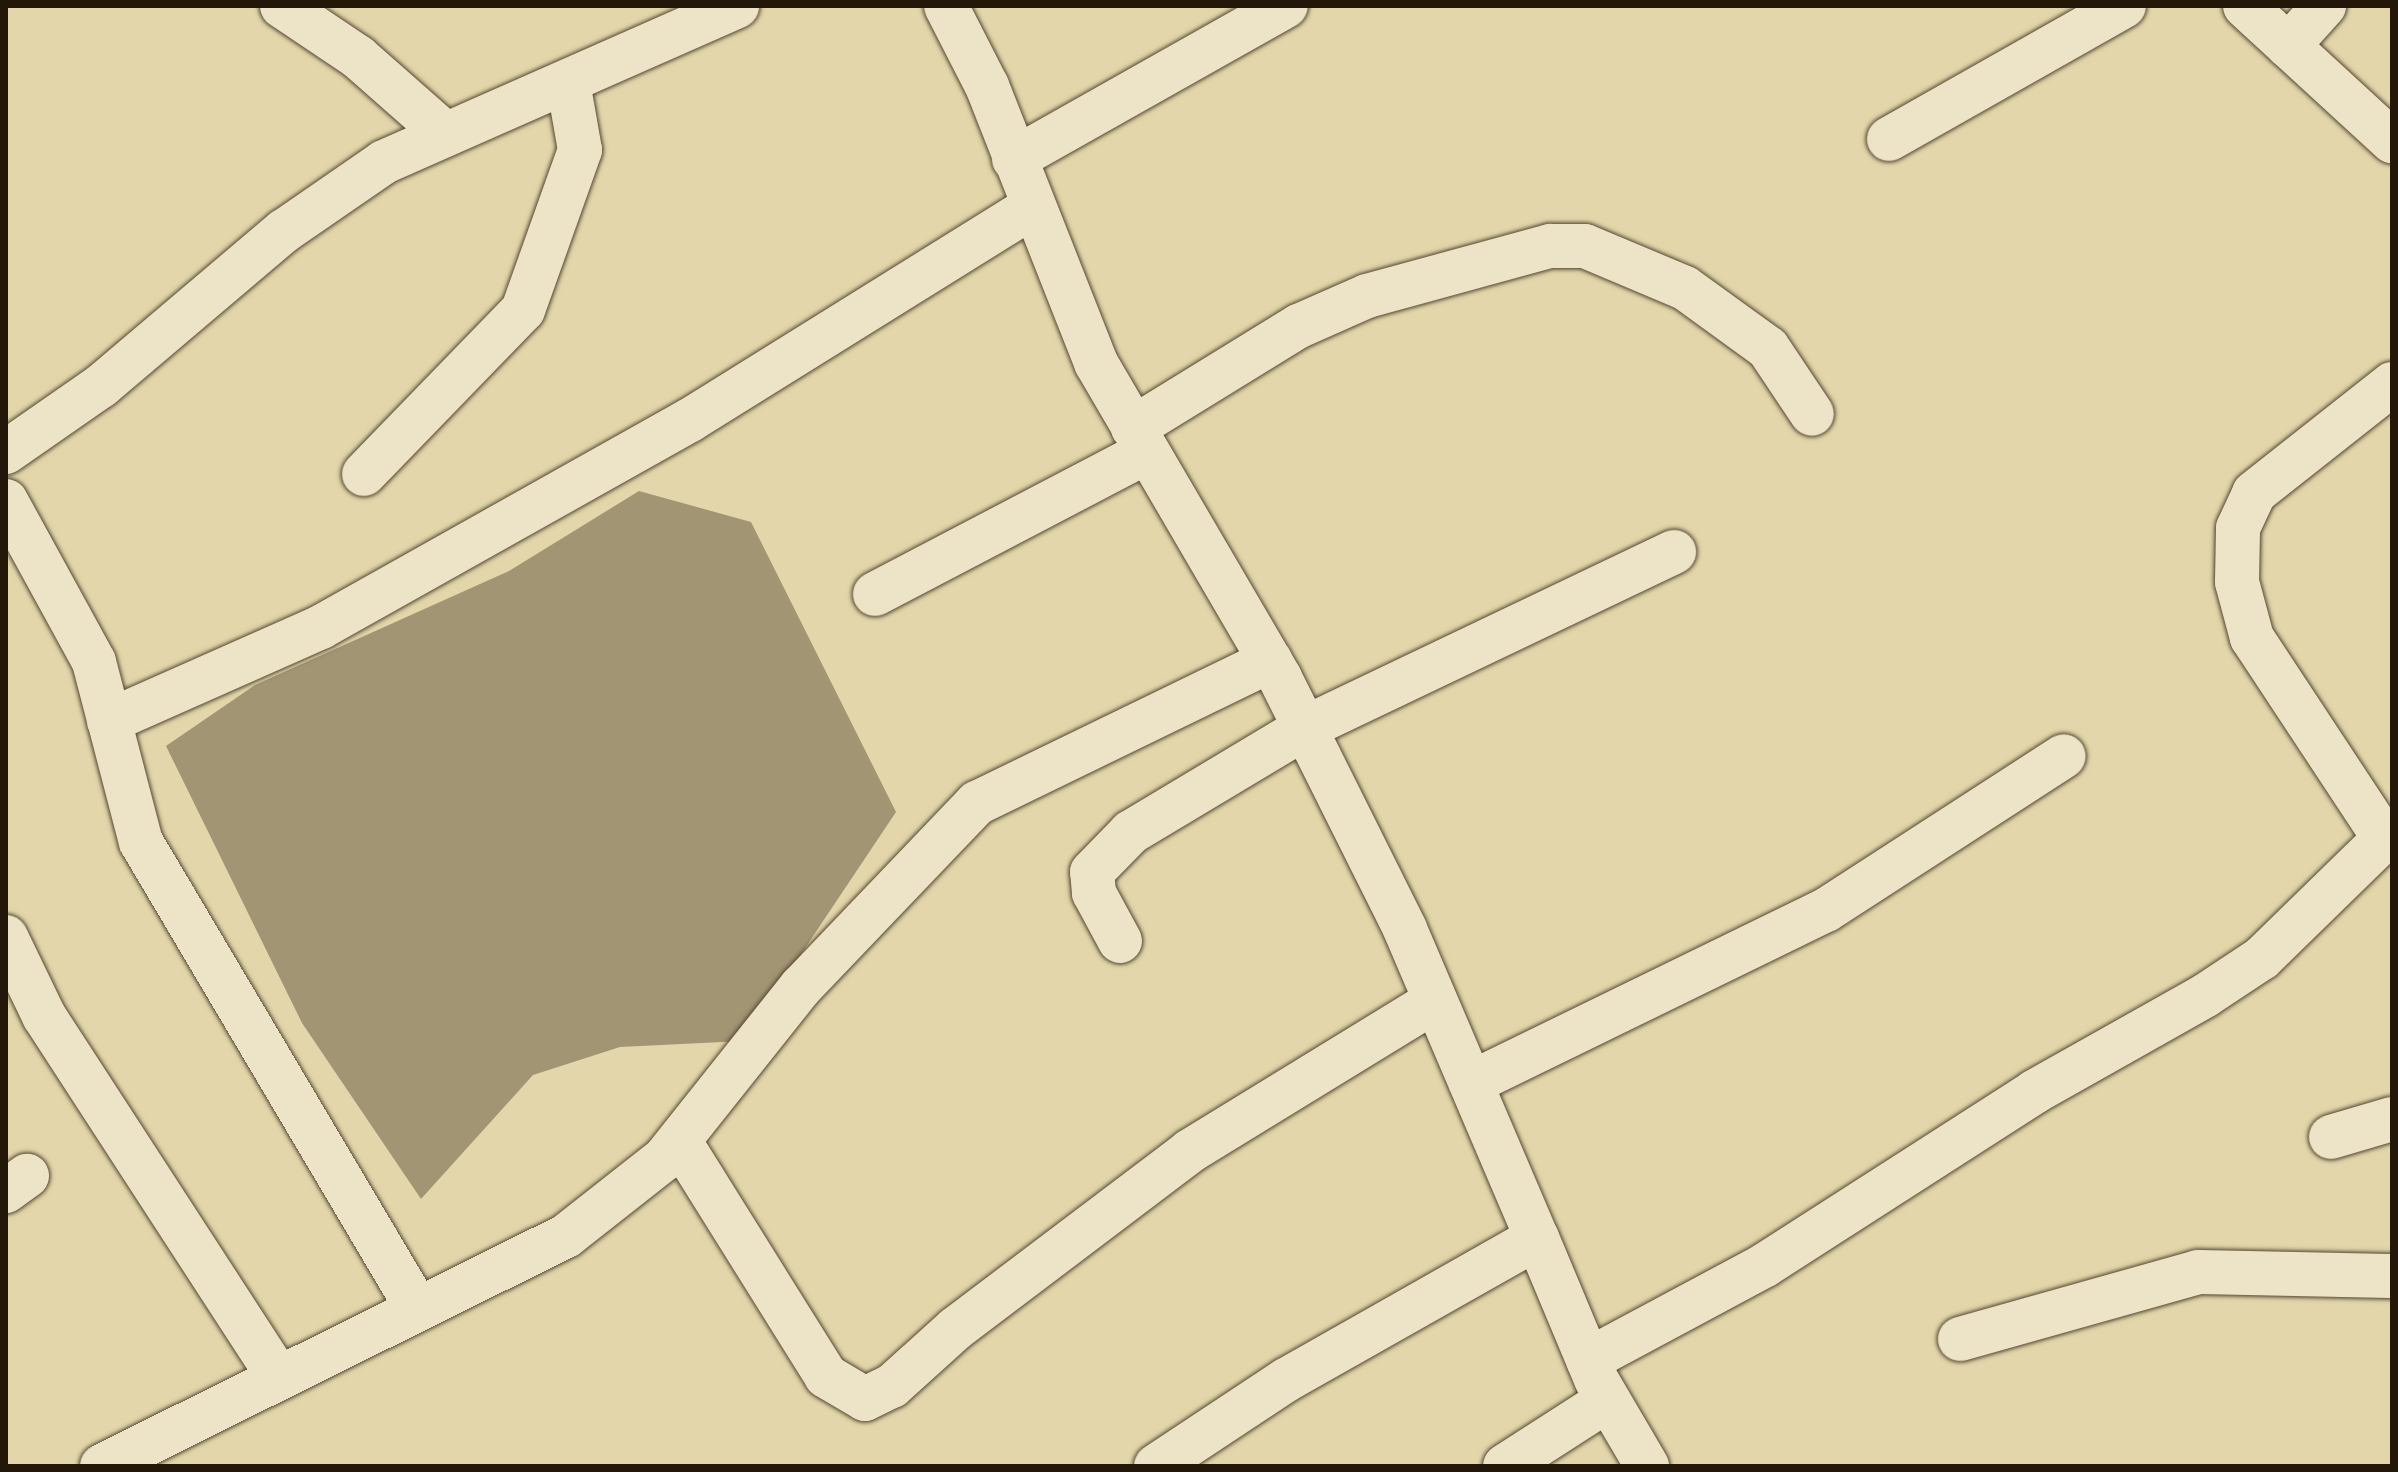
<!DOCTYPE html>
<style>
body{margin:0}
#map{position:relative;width:2398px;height:1472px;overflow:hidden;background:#e3d6aa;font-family:"Gentium Book Plus",serif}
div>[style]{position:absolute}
.water>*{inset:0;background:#a29574}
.roads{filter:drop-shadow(0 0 2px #534732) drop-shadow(0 0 2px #534732)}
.minor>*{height:44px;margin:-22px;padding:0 22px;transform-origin:22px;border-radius:22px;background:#ede4c8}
span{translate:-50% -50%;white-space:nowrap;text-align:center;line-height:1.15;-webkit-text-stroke:7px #ede4c8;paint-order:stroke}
.frame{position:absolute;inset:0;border:8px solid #23170a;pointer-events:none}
</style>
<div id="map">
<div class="water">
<div style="clip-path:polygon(639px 491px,751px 522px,896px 812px,743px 1041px,620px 1047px,533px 1075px,421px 1199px,302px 1023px,166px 746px,255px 685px,509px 571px)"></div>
</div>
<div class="roads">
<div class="minor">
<div style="left:282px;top:6px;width:92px;rotate:33.9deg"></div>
<div style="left:358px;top:57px;width:112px;rotate:41.4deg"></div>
<div style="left:946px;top:6px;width:90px;rotate:62.9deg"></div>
<div style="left:987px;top:86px;width:298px;rotate:68.5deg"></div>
<div style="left:1096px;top:363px;width:365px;rotate:59.7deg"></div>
<div style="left:1280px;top:678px;width:280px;rotate:63.5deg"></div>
<div style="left:1405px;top:929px;width:336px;rotate:66.9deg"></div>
<div style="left:1537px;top:1238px;width:288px;rotate:150.5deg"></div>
<div style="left:1286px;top:1380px;width:156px;rotate:146.5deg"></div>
<div style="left:2245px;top:6px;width:200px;rotate:42.6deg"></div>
<div style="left:2288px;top:46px;width:54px;rotate:-48deg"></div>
<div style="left:1889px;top:139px;width:270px;rotate:-29.5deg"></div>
<div style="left:1014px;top:159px;width:312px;rotate:-29.4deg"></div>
<div style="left:1133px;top:428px;width:195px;rotate:-31.6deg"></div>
<div style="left:1299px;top:326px;width:74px;rotate:-23.8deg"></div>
<div style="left:1367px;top:296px;width:190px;rotate:-15.3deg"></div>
<div style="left:1550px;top:246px;width:35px"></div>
<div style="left:1585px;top:246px;width:108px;rotate:22.8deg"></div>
<div style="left:1685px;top:288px;width:102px;rotate:35.9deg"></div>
<div style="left:1768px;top:348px;width:79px;rotate:56.3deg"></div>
<div style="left:6px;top:452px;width:116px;rotate:-34.8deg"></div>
<div style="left:101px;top:386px;width:240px;rotate:-40.3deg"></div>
<div style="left:284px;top:231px;width:121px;rotate:-34.6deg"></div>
<div style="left:384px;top:162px;width:386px;rotate:-23.8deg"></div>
<div style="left:364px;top:474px;width:228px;rotate:-45.9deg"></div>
<div style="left:523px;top:310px;width:170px;rotate:-70.4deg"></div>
<div style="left:580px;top:150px;width:69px;rotate:-100deg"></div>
<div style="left:6px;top:501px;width:183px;rotate:61.3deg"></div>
<div style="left:94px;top:662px;width:186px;rotate:75.4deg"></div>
<div style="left:141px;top:842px;width:542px;rotate:59.36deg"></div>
<div style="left:875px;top:594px;width:307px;rotate:-27.6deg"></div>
<div style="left:109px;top:721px;width:232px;rotate:-23.9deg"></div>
<div style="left:321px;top:627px;width:423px;rotate:-29.3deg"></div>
<div style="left:690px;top:420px;width:403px;rotate:-31.9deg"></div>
<div style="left:2384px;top:838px;width:240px;rotate:-123.4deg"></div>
<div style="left:2252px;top:638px;width:58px;rotate:-105deg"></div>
<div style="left:2237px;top:582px;width:54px;rotate:-88.9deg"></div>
<div style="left:2238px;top:528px;width:38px;rotate:-65deg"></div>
<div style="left:2254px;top:493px;width:176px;rotate:-38.3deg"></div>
<div style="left:6px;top:937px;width:88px;rotate:64.3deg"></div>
<div style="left:44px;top:1016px;width:430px;rotate:57deg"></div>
<div style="left:1120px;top:941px;width:55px;rotate:-118.4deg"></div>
<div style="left:1094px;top:893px;width:21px;rotate:-95deg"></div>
<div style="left:1092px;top:872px;width:56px;rotate:-45.7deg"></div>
<div style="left:1131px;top:832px;width:203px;rotate:-30.9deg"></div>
<div style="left:1305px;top:728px;width:409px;rotate:-25.5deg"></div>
<div style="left:1471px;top:1083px;width:395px;rotate:-26deg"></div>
<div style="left:1826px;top:910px;width:283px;rotate:-32.9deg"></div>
<div style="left:2331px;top:1137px;width:64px;rotate:-16.4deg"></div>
<div style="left:680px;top:1142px;width:276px;rotate:58deg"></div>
<div style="left:826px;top:1376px;width:45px;rotate:30.5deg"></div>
<div style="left:865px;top:1399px;width:30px;rotate:-26deg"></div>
<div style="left:892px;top:1386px;width:85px;rotate:-42.1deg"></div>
<div style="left:955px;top:1329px;width:295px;rotate:-37.1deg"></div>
<div style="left:1190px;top:1151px;width:287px;rotate:-31.5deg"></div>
<div style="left:6px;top:1191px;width:26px;rotate:-36deg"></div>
<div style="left:1537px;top:1238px;width:153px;rotate:67.3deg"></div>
<div style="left:1596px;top:1379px;width:101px;rotate:59.6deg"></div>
<div style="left:1960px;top:1339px;width:247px;rotate:-15.7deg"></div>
<div style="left:2198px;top:1272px;width:194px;rotate:1.2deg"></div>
<div style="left:1588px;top:1360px;width:201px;rotate:-28.2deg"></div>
<div style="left:1765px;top:1265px;width:320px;rotate:-32.7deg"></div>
<div style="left:2034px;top:1092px;width:197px;rotate:-29.4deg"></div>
<div style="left:2206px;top:995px;width:67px;rotate:-33.5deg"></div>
<div style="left:2262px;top:958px;width:182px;rotate:-44.3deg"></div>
<div style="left:102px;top:1466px;width:518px;rotate:-26.37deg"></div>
<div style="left:566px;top:1236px;width:125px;rotate:-38.2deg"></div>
<div style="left:664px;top:1159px;width:220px;rotate:-51.5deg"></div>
<div style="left:801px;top:987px;width:255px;rotate:-46.3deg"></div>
<div style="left:977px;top:803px;width:326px;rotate:-25.9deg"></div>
<div style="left:1505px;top:1466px;width:122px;rotate:-32.7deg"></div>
</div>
</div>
<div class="frame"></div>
</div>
